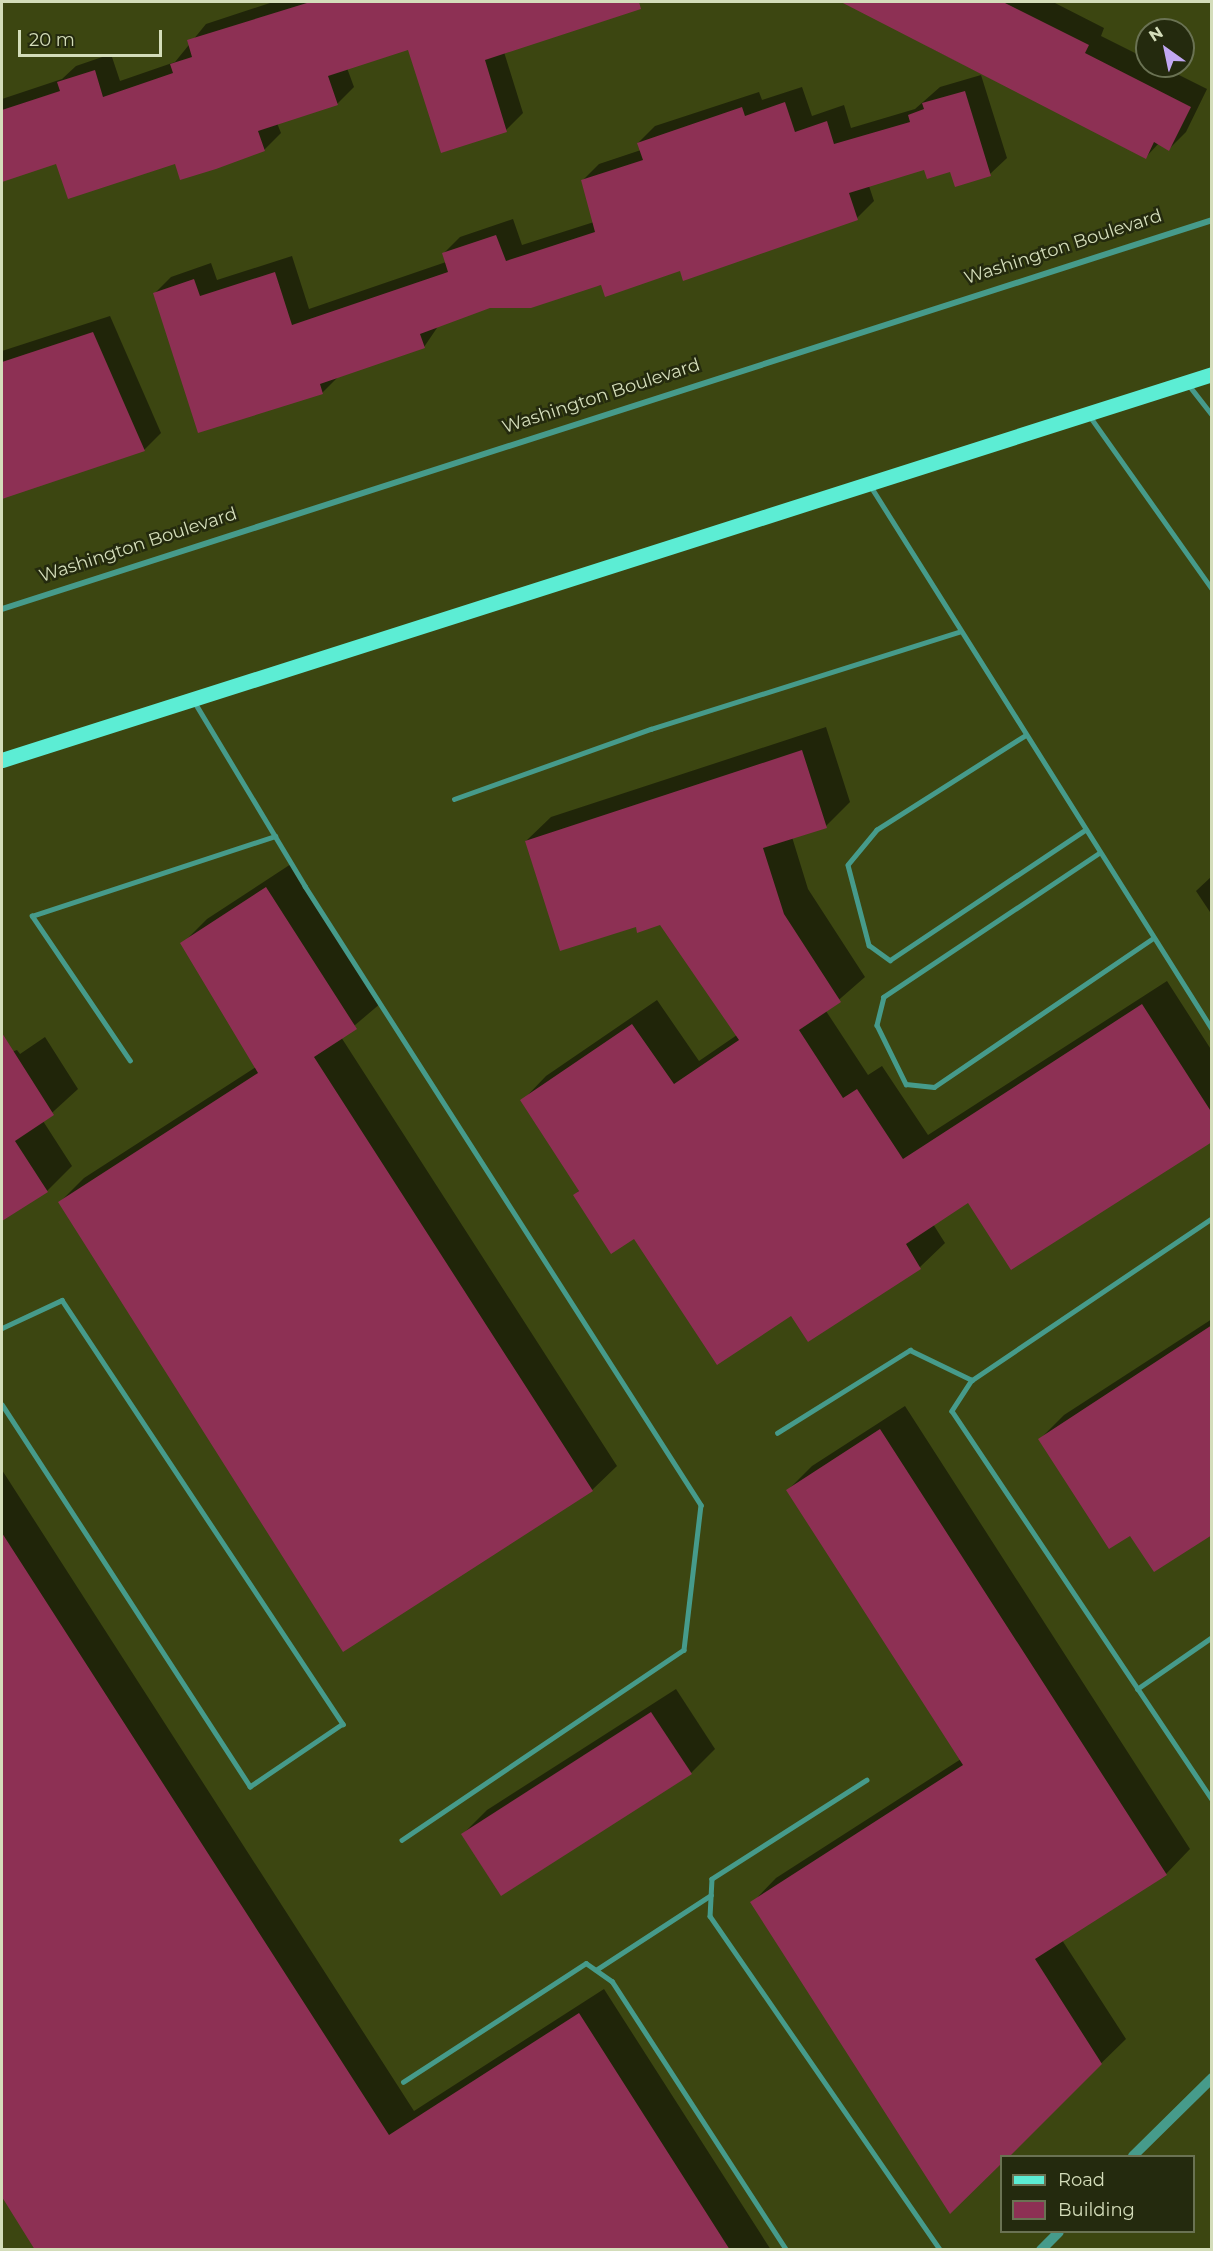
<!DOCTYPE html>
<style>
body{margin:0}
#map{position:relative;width:1213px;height:2251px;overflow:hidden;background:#3c4611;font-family:Montserrat,sans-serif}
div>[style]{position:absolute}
.shadow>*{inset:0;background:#0007}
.building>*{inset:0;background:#8d3054}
.service>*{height:4.5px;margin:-2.25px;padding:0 2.25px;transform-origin:2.25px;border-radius:2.25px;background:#469b8b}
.minor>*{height:6px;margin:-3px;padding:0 3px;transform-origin:3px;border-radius:3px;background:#469b8b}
.tertiary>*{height:10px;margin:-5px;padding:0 5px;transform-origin:5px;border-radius:5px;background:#469b8b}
.primary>*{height:15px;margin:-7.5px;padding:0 7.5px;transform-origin:7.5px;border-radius:7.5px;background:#5cedd4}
span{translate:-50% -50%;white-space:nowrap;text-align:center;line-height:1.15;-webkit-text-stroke:5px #242a0e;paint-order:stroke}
.street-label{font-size:18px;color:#d4ddba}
.frame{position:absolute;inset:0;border:3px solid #d4ddba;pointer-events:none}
.legend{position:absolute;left:1000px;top:2155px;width:195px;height:78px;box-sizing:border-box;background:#242a0e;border:2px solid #6a7253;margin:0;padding:8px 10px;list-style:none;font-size:18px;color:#d4ddba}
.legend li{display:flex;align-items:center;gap:12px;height:30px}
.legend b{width:30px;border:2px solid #6a7253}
.north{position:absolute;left:1135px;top:18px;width:60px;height:60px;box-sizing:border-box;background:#242a0e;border:2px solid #6a7253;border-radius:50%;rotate:327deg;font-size:16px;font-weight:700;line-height:24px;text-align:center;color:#d4ddba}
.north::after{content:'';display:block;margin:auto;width:21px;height:27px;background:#c2a8f3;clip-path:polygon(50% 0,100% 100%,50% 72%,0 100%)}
.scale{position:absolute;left:18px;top:30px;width:144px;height:27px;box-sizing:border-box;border:3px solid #d4ddba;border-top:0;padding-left:8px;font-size:18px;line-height:21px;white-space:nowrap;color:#d4ddba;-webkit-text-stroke:4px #242a0e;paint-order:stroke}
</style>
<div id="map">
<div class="shadow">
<div style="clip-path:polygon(273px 2px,603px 2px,605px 8px,504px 52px,523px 113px,506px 130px,409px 48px,347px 68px,354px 87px,337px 104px,277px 123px,281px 133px,264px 150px,176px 162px,57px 162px,2px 180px,2px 99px,62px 79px,76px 66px,111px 54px,120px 81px,175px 62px,206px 24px)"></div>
<div style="clip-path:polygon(869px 2px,1053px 2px,1104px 28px,1101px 36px,1147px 59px,1147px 66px,1161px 66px,1207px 89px,1186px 132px,1169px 149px,1159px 143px,1146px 157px,931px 48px,892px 25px,897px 15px)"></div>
<div style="clip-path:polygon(981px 75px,1007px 158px,990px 174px,925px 168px,869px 186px,874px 201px,857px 218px,684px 279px,681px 269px,490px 307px,439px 325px,424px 347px,339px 376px,322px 393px,155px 293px,171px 277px,211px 263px,217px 280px,292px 256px,309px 309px,446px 262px,443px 254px,460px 237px,513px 219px,522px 245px,594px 222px,582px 181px,599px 164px,641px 150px,638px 143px,655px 126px,759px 92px,762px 100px,802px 87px,812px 116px,844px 105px,851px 128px,915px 109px,940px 87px)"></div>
<div style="clip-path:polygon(110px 316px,161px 433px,144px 450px,2px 497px,2px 351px)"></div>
<div style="clip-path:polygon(826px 727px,850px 802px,826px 826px,792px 837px,808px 889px,865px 977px,826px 1011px,868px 1075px,882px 1066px,928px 1135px,1167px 981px,1212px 1051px,1212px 1140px,968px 1200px,933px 1224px,945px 1243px,920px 1267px,808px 1340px,791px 1314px,635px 1237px,575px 1195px,580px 1189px,522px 1101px,546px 1076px,657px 1000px,699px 1061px,737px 1035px,661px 924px,637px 925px,526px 841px,551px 817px)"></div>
<div style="clip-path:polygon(291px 864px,381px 1003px,341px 1037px,617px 1466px,592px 1490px,344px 1650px,60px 1202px,84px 1178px,256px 1067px,182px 944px,207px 919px)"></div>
<div style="clip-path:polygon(1212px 876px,1212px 915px,1196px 891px)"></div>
<div style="clip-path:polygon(45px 1037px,78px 1089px,43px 1121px,72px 1166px,47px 1191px,2px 1220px,2px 1055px,17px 1050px,20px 1054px)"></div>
<div style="clip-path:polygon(1212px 1319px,1212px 1534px,1130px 1534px,1040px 1439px,1064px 1415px)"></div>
<div style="clip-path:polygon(905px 1406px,1190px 1849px,1166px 1874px,1062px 1940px,1126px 2039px,1006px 2156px,752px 1903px,776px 1878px,961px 1759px,788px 1490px,812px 1466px)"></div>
<div style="clip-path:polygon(2px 1470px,414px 2111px,604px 1989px,771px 2250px,37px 2250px,2px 2194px)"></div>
<div style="clip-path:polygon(676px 1689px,715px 1749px,691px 1773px,463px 1834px,487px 1810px)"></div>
</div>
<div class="building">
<div style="clip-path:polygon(310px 2px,639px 2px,641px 9px,485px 60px,507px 132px,441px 153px,408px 50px,328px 76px,338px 105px,258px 131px,265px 151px,216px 169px,180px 180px,175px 164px,68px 199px,56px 164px,2px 182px,2px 110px,60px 91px,57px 82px,95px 70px,103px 97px,173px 73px,170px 64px,192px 57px,187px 40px)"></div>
<div style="clip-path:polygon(841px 2px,1003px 2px,1089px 45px,1085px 53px,1191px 107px,1169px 151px,1154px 142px,1146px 159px)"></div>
<div style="clip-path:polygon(965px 91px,991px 176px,955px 187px,950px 172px,927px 179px,924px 170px,849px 193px,858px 220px,683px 281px,680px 271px,605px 297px,601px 285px,531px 308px,490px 308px,420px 334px,425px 348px,320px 384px,323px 394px,198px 433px,153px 293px,194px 279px,200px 296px,275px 272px,292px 325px,448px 272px,442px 253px,496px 235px,506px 261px,595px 232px,581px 180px,643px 160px,637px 143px,742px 107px,745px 116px,785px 102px,795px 132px,827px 121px,834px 144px,910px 122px,908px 115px,924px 109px,922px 103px)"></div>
<div style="clip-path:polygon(93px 332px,145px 451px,2px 499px,2px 362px)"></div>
<div style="clip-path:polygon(802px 750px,827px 828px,763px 848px,784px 914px,841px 1002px,799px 1030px,843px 1098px,857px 1089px,903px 1159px,1142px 1004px,1212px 1113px,1212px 1142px,1011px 1270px,968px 1203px,906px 1244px,921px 1269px,808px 1342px,791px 1316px,717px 1365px,634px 1239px,611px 1254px,573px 1195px,579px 1191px,520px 1100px,632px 1024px,674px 1084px,739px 1040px,660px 925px,637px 933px,636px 927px,560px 951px,525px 841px)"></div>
<div style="clip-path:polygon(266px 887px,357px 1029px,314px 1057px,593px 1491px,343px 1652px,58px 1202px,258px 1073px,180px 943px)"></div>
<div style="clip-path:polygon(2px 1033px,54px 1115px,15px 1141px,48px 1192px,2px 1221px)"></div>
<div style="clip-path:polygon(1212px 1325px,1212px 1535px,1154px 1572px,1130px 1536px,1109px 1549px,1038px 1439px)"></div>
<div style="clip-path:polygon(880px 1429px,1167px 1875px,1035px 1959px,1102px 2064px,1009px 2157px,1002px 2157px,1002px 2163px,950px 2214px,750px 1902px,963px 1765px,786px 1490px)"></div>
<div style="clip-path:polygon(2px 1533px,389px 2135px,579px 2013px,730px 2250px,35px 2250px,2px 2197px)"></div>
<div style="clip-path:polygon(651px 1712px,692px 1774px,501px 1896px,461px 1834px)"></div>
</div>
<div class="service">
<div style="left:1188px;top:384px;width:39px;rotate:52deg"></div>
<div style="left:1089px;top:415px;width:213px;rotate:54.7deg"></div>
<div style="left:870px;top:485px;width:643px;rotate:57.84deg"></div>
<div style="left:194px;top:701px;width:216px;rotate:59deg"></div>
<div style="left:305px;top:886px;width:735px;rotate:57.39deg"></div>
<div style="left:701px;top:1505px;width:146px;rotate:96.7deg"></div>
<div style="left:684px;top:1650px;width:340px;rotate:146deg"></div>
<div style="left:1025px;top:736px;width:175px;rotate:147.6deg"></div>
<div style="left:877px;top:830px;width:45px;rotate:129.6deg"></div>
<div style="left:848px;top:865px;width:83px;rotate:75.3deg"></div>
<div style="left:869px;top:945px;width:26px;rotate:36deg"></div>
<div style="left:890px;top:960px;width:234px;rotate:-33.7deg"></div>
<div style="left:454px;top:799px;width:209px;rotate:-19.6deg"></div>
<div style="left:651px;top:729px;width:323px;rotate:-17.5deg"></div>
<div style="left:1100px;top:853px;width:260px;rotate:146.3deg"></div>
<div style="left:884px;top:997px;width:29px;rotate:104deg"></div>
<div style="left:877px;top:1025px;width:66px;rotate:63.8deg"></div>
<div style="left:906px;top:1084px;width:28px;rotate:6deg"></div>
<div style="left:934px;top:1087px;width:265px;rotate:-34.2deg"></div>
<div style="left:130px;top:1061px;width:175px;rotate:-124.1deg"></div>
<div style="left:32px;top:916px;width:256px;rotate:-18.2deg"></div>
<div style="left:2px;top:1328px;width:66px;rotate:-25deg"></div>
<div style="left:62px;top:1300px;width:509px;rotate:56.47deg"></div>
<div style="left:343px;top:1724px;width:112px;rotate:145.9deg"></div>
<div style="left:250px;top:1787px;width:455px;rotate:-123deg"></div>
<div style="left:972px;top:1380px;width:37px;rotate:123deg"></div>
<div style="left:952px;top:1411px;width:468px;rotate:56.2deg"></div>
<div style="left:777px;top:1433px;width:157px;rotate:-32deg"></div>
<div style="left:910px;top:1350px;width:69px;rotate:25.8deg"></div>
<div style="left:972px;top:1380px;width:290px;rotate:-34deg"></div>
<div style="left:1137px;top:1689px;width:91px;rotate:-34.7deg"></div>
<div style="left:867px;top:1780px;width:184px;rotate:147.4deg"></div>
<div style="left:712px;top:1879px;width:37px;rotate:93deg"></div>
<div style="left:710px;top:1916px;width:406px;rotate:55.4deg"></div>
<div style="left:596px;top:1970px;width:137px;rotate:-33.1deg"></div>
<div style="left:403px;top:2082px;width:218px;rotate:-33deg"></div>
<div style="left:586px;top:1963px;width:32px;rotate:35deg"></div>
<div style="left:612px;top:1981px;width:321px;rotate:57deg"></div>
</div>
<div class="minor">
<div style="left:2px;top:609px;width:1271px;rotate:-17.82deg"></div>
</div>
<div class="tertiary">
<div style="left:1133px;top:2156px;width:111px;rotate:-44.6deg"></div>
<div style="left:1041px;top:2250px;width:25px;rotate:-45deg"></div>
</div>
<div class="primary">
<div style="left:2px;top:760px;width:1270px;rotate:-17.69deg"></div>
</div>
<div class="street-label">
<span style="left:1063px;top:247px;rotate:-18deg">Washington Boulevard</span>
<span style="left:601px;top:396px;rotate:-18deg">Washington Boulevard</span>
<span style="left:138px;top:545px;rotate:-18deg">Washington Boulevard</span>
</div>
<div class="frame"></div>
<ul class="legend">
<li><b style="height:8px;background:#5cedd4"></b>Road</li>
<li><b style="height:16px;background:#8d3054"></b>Building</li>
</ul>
<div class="north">N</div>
<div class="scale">20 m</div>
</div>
